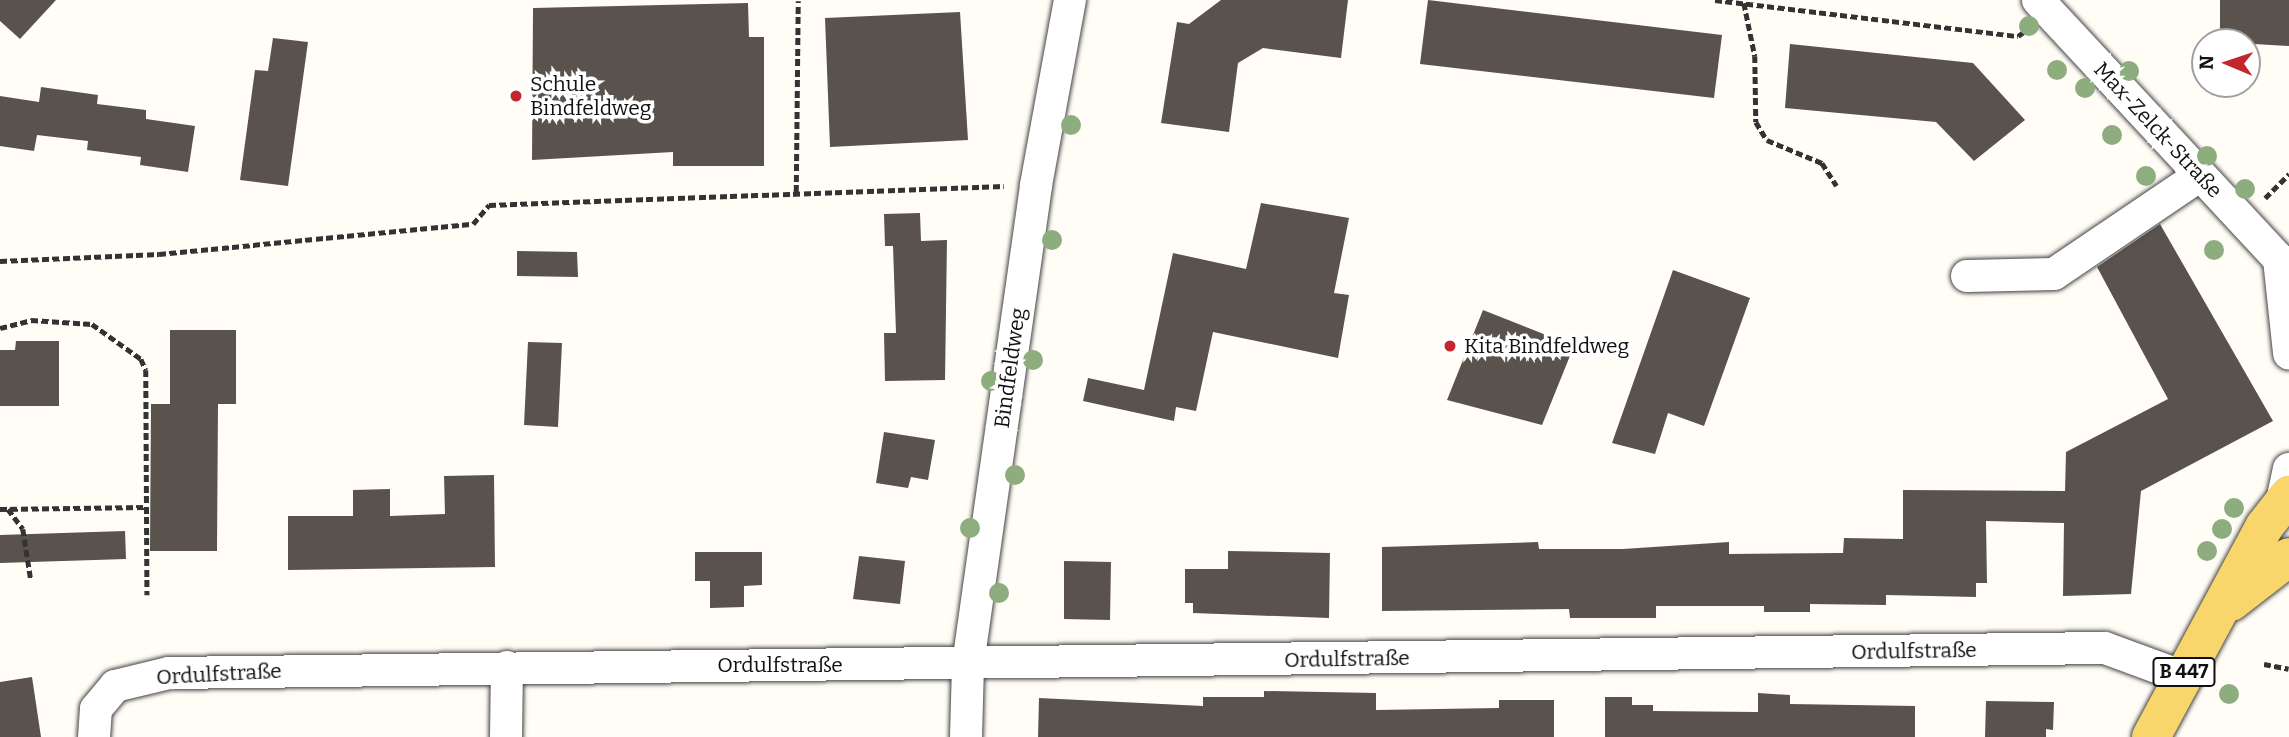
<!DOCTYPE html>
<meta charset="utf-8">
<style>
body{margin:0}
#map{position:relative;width:2289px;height:737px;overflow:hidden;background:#fffdf5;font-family:Bitter,serif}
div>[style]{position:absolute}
.building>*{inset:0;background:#5a524d}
.path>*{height:4.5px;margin-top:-2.25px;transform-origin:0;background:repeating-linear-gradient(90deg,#333 0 7px,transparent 0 10.5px)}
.roads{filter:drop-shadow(0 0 2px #444) drop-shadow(0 0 2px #444)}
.minor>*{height:32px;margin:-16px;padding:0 16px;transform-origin:16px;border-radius:16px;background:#fff}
.major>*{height:38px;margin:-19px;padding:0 19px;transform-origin:19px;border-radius:19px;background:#f9d66b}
.trees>*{width:20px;height:20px;margin:-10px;border-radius:50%;background:#8dad7f}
.dots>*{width:19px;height:19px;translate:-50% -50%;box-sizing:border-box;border:4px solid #fff;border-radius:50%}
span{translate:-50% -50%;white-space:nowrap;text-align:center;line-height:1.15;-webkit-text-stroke:7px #fff;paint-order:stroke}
.shield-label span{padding:2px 5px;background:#fff;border:2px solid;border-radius:5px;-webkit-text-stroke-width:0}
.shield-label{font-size:19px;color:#111;font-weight:700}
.poi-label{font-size:21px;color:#111}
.left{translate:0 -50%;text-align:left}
.street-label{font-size:21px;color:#111}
.north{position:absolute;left:2191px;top:28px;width:70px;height:70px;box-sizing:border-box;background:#fff;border:2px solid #a0a0a0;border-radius:50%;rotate:272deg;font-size:19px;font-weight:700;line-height:28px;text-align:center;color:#111}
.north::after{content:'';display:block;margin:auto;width:24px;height:32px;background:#c4262e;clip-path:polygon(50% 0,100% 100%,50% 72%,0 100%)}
</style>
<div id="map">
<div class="building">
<div style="clip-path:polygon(0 0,56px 0,20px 39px,0 21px)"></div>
<div style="clip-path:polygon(1221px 0,1348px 0,1341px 58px,1263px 48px,1238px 63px,1229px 132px,1161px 123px,1177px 22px,1189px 24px)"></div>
<div style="clip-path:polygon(1428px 0,1722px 35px,1714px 98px,1420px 64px)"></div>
<div style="clip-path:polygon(2220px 0,2289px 0,2289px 46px,2220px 42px)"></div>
<div style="clip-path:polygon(748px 3px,749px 37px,764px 37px,764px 166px,673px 166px,673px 152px,532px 160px,533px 8px)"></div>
<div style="clip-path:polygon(960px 12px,968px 140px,830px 147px,825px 18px)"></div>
<div style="clip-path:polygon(273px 38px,308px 42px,288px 186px,240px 180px,255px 70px,268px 71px)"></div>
<div style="clip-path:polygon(1790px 44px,1973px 63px,2025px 120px,1974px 161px,1936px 122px,1785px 108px)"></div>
<div style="clip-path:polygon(41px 87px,98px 95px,97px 104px,146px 110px,146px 119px,195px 126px,188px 172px,140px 165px,141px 157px,87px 150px,88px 141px,37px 135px,34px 151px,0 146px,0 96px,39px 102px)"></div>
<div style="clip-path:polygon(1261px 203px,1349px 218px,1334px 293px,1349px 295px,1338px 358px,1213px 332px,1196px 411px,1176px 407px,1174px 421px,1083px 401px,1088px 378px,1144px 390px,1173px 253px,1246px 269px)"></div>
<div style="clip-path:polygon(920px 213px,921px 241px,947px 240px,945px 380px,885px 381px,884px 333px,896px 333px,893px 246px,885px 246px,884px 214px)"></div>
<div style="clip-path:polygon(2160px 224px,2273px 421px,2141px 491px,2131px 594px,2063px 596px,2064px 523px,1986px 521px,1987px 583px,1976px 583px,1976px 597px,1886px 595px,1886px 605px,1810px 604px,1810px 612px,1764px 612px,1764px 606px,1656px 606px,1656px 618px,1570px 618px,1569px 609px,1382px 611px,1382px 547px,1538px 542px,1539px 549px,1623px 549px,1729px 542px,1729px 554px,1843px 553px,1844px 538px,1903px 539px,1903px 490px,2065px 491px,2066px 452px,2168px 399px,2097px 267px)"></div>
<div style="clip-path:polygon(517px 251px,577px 252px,578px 277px,517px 276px)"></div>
<div style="clip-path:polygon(1673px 270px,1750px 298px,1704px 426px,1668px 413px,1655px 454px,1612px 443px)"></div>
<div style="clip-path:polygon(1483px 310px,1574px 346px,1542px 425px,1447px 400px)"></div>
<div style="clip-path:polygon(170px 330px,236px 330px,236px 404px,218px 404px,217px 551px,150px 551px,151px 404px,170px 404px)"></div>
<div style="clip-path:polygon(16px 341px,59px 341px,59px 406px,0 406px,0 350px,15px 350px)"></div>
<div style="clip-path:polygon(528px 342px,562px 343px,558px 427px,524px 425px)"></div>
<div style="clip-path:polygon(884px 432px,935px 440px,928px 480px,911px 477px,908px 488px,876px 483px)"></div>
<div style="clip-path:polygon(494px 475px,495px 567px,288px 570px,288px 516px,353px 516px,353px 490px,390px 489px,390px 516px,445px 514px,444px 476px)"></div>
<div style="clip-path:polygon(125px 531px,126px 559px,0 563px,0 535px)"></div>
<div style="clip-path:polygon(1228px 551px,1330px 553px,1329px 618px,1193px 613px,1193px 603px,1185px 603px,1185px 569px,1228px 569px)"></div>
<div style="clip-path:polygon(695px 552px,762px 552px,762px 585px,744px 586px,744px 607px,710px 608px,710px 581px,695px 581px)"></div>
<div style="clip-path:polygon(859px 556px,905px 561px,900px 604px,853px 599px)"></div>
<div style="clip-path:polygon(1064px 561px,1111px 562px,1110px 620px,1064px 619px)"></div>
<div style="clip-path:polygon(32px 677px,41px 737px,0 737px,0 682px)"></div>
<div style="clip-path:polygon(1264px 691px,1376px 693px,1376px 710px,1499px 708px,1499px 700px,1554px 700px,1554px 737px,1038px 737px,1039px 698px,1203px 706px,1203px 697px,1264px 697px)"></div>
<div style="clip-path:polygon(1758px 693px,1790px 695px,1790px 704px,1915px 706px,1915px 737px,1605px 737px,1605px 697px,1632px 697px,1632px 705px,1653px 705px,1653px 711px,1758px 712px)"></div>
<div style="clip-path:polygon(1986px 701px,2054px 702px,2053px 730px,2046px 729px,2046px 737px,1985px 737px)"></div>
</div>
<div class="path">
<div style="left:1715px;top:0;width:305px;rotate:6.8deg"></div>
<div style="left:2018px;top:36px;width:9px;rotate:-36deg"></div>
<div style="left:1744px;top:3px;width:54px;rotate:78.3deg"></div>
<div style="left:1755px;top:56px;width:66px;rotate:89.1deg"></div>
<div style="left:1756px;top:122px;width:21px;rotate:59deg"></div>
<div style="left:1767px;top:140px;width:60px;rotate:22.7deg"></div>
<div style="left:1822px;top:163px;width:27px;rotate:57deg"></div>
<div style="left:796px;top:192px;width:191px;rotate:-89.4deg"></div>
<div style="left:2265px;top:198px;width:34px;rotate:-45deg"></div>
<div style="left:0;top:261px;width:159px;rotate:-2.5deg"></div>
<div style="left:159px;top:254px;width:315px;rotate:-5.5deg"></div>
<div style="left:473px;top:224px;width:25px;rotate:-50deg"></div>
<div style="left:489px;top:205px;width:515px;rotate:-2.11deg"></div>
<div style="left:0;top:328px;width:32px;rotate:-14deg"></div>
<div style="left:31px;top:320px;width:61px;rotate:3.8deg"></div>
<div style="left:92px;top:324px;width:60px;rotate:35.5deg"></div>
<div style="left:141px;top:359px;width:12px;rotate:66deg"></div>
<div style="left:146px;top:370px;width:225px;rotate:89.7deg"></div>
<div style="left:0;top:509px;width:146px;rotate:-0.8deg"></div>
<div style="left:8px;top:509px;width:25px;rotate:53deg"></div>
<div style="left:23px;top:529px;width:52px;rotate:81.1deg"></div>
<div style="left:2264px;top:664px;width:25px;rotate:11deg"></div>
</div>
<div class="roads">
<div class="minor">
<div style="left:2038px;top:0;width:354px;rotate:47.1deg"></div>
<div style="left:2279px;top:259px;width:21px;rotate:62deg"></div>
<div style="left:2279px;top:259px;width:95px;rotate:83.9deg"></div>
<div style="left:1967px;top:276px;width:87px;rotate:-1.3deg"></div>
<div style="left:2054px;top:274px;width:175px;rotate:-34.1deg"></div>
<div style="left:2281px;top:506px;width:38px;rotate:-78deg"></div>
<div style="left:94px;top:737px;width:28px;rotate:-86deg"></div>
<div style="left:96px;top:709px;width:30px;rotate:-50deg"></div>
<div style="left:115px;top:686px;width:56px;rotate:-13.5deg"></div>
<div style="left:169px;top:673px;width:1936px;rotate:-0.74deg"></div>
<div style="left:2105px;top:648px;width:81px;rotate:20.2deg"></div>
<div style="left:506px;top:737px;width:70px;rotate:-89.2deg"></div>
<div style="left:966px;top:737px;width:73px;rotate:-88.4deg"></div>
<div style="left:968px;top:664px;width:484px;rotate:-81.9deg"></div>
<div style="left:1036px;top:185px;width:188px;rotate:-79.6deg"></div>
</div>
<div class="major">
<div style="left:2231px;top:602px;width:73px;rotate:-37.8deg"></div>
<div style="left:2151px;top:737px;width:238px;rotate:-61.7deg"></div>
<div style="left:2264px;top:527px;width:41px;rotate:-52deg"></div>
</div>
</div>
<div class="trees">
<div style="left:2029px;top:26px"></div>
<div style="left:2057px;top:70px"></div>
<div style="left:2129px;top:71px"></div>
<div style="left:2085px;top:88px"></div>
<div style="left:1071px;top:125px"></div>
<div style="left:2112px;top:135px"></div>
<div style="left:2207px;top:156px"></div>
<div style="left:2146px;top:176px"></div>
<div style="left:2245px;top:189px"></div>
<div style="left:1052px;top:240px"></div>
<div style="left:2214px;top:250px"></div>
<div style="left:1033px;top:360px"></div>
<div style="left:991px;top:381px"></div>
<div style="left:1015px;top:475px"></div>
<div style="left:2234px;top:508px"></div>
<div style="left:970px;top:528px"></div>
<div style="left:2222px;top:529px"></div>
<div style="left:2207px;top:551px"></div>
<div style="left:999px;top:593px"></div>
<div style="left:2229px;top:694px"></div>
</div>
<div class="dots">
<div style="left:516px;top:96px;background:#c4262e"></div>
<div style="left:1450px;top:346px;background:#c4262e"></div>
</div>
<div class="shield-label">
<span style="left:2184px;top:672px">B 447</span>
</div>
<div class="poi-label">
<span class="left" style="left:530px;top:96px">Schule<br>Bindfeldweg</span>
<span class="left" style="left:1464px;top:346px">Kita Bindfeldweg</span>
</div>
<div class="street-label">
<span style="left:2158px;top:130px;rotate:47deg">Max-Zelck-Straße</span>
<span style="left:1010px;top:368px;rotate:-82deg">Bindfeldweg</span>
<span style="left:1914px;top:651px;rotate:-1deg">Ordulfstraße</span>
<span style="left:1347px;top:659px;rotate:-1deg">Ordulfstraße</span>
<span style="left:780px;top:665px">Ordulfstraße</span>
<span style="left:219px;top:674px;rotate:-3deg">Ordulfstraße</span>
</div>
<div class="north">N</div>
</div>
